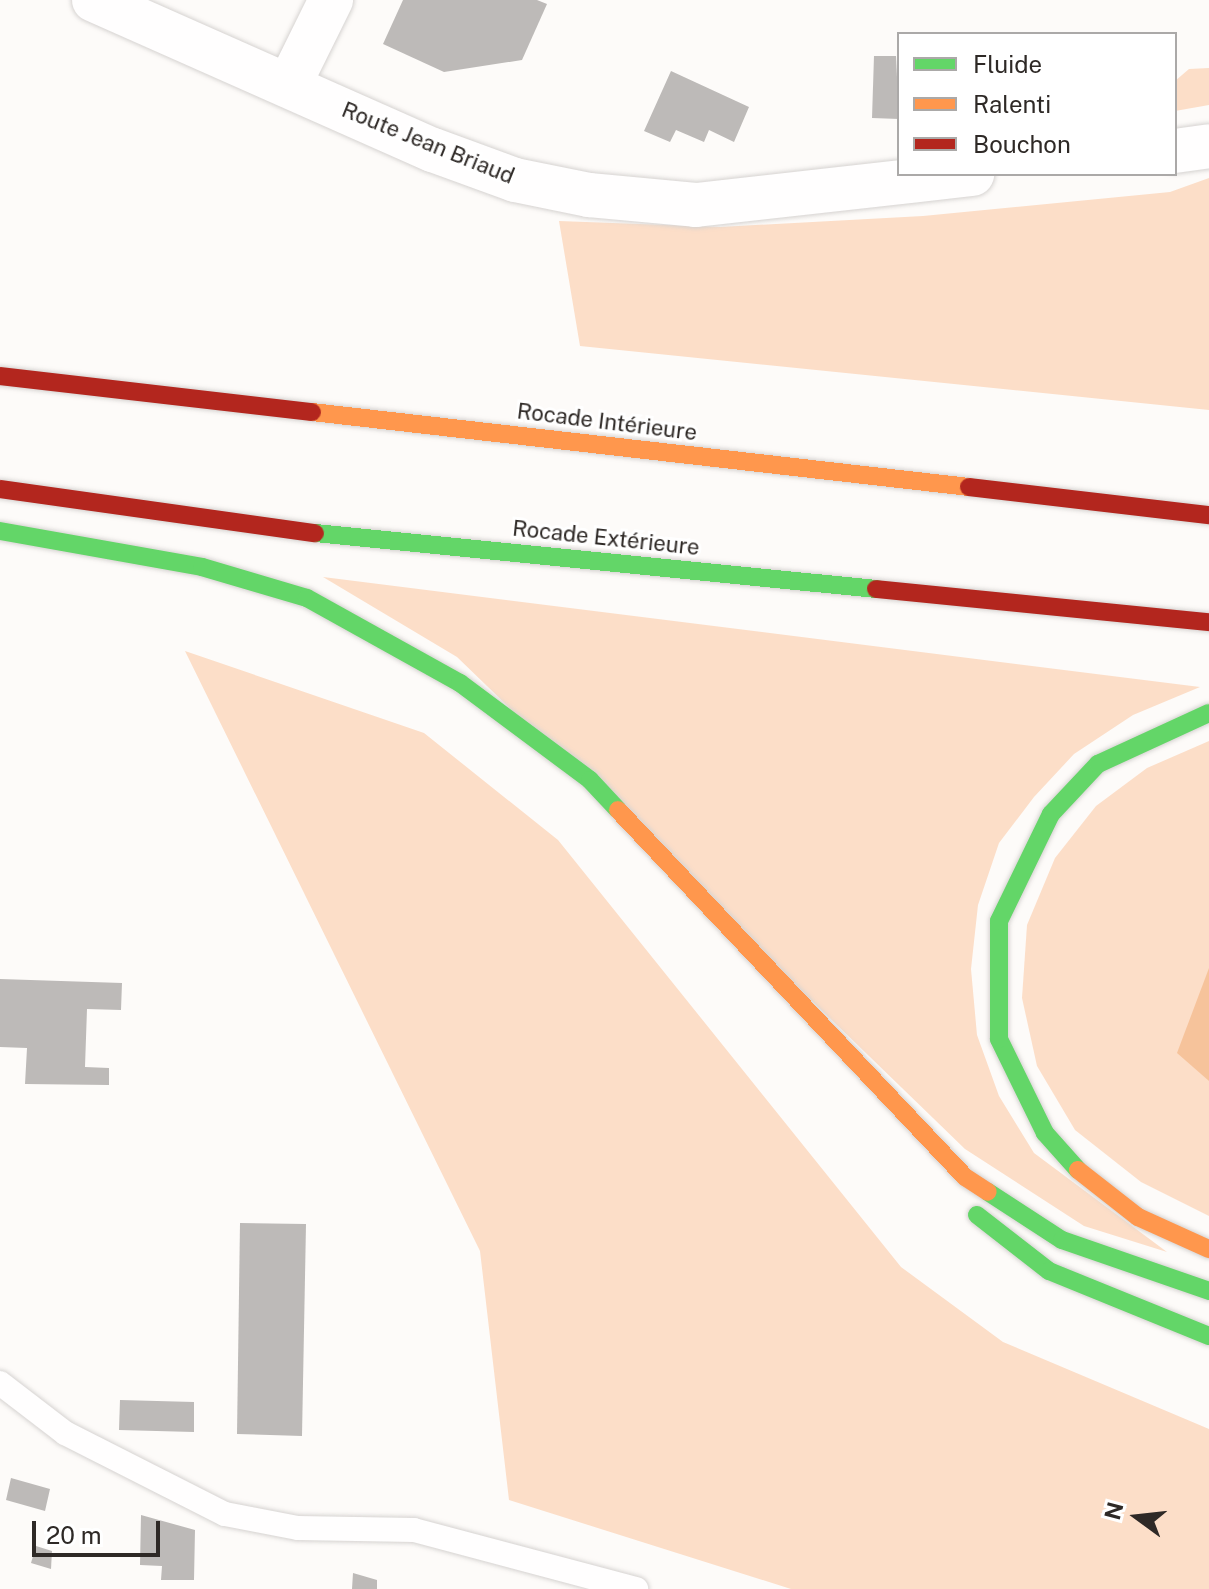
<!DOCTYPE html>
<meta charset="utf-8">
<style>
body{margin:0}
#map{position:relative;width:1209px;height:1589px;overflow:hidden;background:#fdfbf9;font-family:"Public Sans",sans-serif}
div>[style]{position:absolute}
.green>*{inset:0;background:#fcdec8}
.water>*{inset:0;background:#f6c39b}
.building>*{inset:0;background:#bdbab8}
.roads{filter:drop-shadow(0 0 2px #d6d3d1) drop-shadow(0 0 2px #d6d3d1)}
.lane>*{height:24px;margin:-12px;padding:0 12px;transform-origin:12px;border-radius:12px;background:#fffefe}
.street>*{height:44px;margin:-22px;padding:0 22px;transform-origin:22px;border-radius:22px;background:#fffefe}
.fast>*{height:18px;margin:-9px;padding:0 9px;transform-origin:9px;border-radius:9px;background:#63d668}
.slow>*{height:18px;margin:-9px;padding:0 9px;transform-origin:9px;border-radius:9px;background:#ff974d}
.jam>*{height:18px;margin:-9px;padding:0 9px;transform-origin:9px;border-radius:9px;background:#b3261e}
span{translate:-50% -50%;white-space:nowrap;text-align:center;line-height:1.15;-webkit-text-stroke:6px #fff;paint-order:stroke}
.street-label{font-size:22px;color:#2e2926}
.legend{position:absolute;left:897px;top:32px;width:280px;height:144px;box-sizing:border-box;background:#fff;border:2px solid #aba9a8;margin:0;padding:10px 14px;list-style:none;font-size:24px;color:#2e2926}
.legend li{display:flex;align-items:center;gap:16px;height:40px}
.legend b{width:40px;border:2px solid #aba9a8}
.north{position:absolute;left:1097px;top:1477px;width:80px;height:80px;-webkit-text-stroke:6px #fff;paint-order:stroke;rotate:285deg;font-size:22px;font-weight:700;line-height:32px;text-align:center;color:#2e2926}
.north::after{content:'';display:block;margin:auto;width:28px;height:36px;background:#2e2926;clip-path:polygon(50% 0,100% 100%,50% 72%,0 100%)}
.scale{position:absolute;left:32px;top:1521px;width:128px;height:36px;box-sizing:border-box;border:4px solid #2e2926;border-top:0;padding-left:10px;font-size:24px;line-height:28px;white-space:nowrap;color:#2e2926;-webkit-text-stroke:6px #fff;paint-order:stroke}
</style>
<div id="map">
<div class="green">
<div style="clip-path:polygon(1209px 68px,1209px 105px,1175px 111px,1175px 81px,1189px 69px)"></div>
<div style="clip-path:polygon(1209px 178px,1209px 410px,580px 346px,559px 221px,720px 227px,923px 216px,1170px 192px)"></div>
<div style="clip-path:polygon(323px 577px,1200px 687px,1133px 715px,1074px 754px,1034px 797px,999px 843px,978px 905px,971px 969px,977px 1035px,999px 1096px,1034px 1153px,1167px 1252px,1084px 1226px,965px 1149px,457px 657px)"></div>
<div style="clip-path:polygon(185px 651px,424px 733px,558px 840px,901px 1267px,1003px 1342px,1209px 1429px,1209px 1589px,791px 1589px,509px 1500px,480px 1251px)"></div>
<div style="clip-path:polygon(1209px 741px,1209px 1216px,1141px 1182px,1075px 1130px,1037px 1066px,1022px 998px,1027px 925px,1055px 858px,1096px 806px,1147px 768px)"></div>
</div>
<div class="water">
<div style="clip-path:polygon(1209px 968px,1209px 1081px,1177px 1053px)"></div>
</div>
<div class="building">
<div style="clip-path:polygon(403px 0,537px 0,547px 4px,522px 60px,444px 72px,383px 44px)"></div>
<div style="clip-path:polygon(874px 56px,896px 56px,899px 119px,872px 118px)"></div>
<div style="clip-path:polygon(671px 71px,749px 107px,734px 142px,709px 130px,704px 142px,676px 130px,670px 142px,644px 131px)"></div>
<div style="clip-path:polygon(0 979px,122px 983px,121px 1010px,87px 1009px,85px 1067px,109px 1068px,109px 1085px,25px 1084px,27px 1048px,0 1047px)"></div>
<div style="clip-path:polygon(240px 1223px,306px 1224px,302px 1436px,237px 1434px)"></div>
<div style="clip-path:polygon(120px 1400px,194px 1402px,194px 1432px,119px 1430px)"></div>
<div style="clip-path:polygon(11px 1478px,50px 1489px,45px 1511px,6px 1500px)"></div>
<div style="clip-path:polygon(141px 1515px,195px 1530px,194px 1580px,161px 1580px,162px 1566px,140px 1565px)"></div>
<div style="clip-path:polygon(36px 1546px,52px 1551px,51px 1569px,31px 1563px)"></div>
<div style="clip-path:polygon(353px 1573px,377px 1580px,377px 1589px,352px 1589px)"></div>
</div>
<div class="roads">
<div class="lane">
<div style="left:0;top:1383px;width:82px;rotate:37.6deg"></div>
<div style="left:65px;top:1433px;width:179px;rotate:26.9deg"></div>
<div style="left:225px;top:1514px;width:74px;rotate:10.9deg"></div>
<div style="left:298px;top:1528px;width:116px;rotate:1deg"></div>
<div style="left:414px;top:1530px;width:230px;rotate:14.9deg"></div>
</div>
<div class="street">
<div style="left:94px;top:0;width:371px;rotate:23.9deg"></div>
<div style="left:433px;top:150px;width:87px;rotate:20.1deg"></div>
<div style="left:515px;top:180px;width:76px;rotate:11.5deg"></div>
<div style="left:589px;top:195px;width:107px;rotate:5.3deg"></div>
<div style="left:696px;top:205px;width:278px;rotate:-6.4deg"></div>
<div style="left:289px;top:85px;width:95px;rotate:-63.7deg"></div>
<div style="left:1175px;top:151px;width:34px;rotate:-8deg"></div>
</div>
<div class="fast">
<div style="left:0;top:531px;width:205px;rotate:10.1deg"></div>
<div style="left:202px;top:567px;width:109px;rotate:16.4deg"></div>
<div style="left:307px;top:598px;width:175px;rotate:29.1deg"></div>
<div style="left:460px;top:683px;width:162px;rotate:36.7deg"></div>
<div style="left:590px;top:780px;width:41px;rotate:47deg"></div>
<div style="left:315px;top:533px;width:564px;rotate:5.7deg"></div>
<div style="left:1078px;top:1170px;width:50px;rotate:-131.7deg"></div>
<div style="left:1045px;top:1133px;width:105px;rotate:-116.1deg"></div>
<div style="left:999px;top:1039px;width:118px;rotate:-90deg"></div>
<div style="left:999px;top:921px;width:119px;rotate:-64.1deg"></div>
<div style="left:1051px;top:814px;width:69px;rotate:-46.8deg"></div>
<div style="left:1098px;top:764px;width:122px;rotate:-24.7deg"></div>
<div style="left:988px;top:1192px;width:88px;rotate:33deg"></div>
<div style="left:1062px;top:1240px;width:156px;rotate:19.1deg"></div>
<div style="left:977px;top:1215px;width:91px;rotate:37.9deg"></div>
<div style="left:1049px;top:1271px;width:173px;rotate:22.1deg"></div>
</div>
<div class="slow">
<div style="left:312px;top:412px;width:661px;rotate:6.51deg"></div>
<div style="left:618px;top:810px;width:505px;rotate:46.6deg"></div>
<div style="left:965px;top:1177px;width:27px;rotate:33deg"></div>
<div style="left:1078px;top:1170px;width:76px;rotate:38.1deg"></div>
<div style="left:1138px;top:1217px;width:78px;rotate:24.3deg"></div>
</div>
<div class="jam">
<div style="left:0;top:376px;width:314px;rotate:6.6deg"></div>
<div style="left:969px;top:487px;width:242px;rotate:6.7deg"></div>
<div style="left:0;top:489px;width:318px;rotate:8deg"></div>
<div style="left:876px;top:589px;width:335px;rotate:5.7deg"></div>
</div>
</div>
<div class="street-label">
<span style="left:428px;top:143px;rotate:22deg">Route Jean Briaud</span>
<span style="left:607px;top:422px;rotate:7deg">Rocade Intérieure</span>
<span style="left:606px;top:538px;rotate:6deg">Rocade Extérieure</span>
</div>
<ul class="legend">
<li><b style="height:10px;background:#63d668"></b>Fluide</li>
<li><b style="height:10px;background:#ff974d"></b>Ralenti</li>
<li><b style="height:10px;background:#b3261e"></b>Bouchon</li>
</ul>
<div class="north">N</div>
<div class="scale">20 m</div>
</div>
